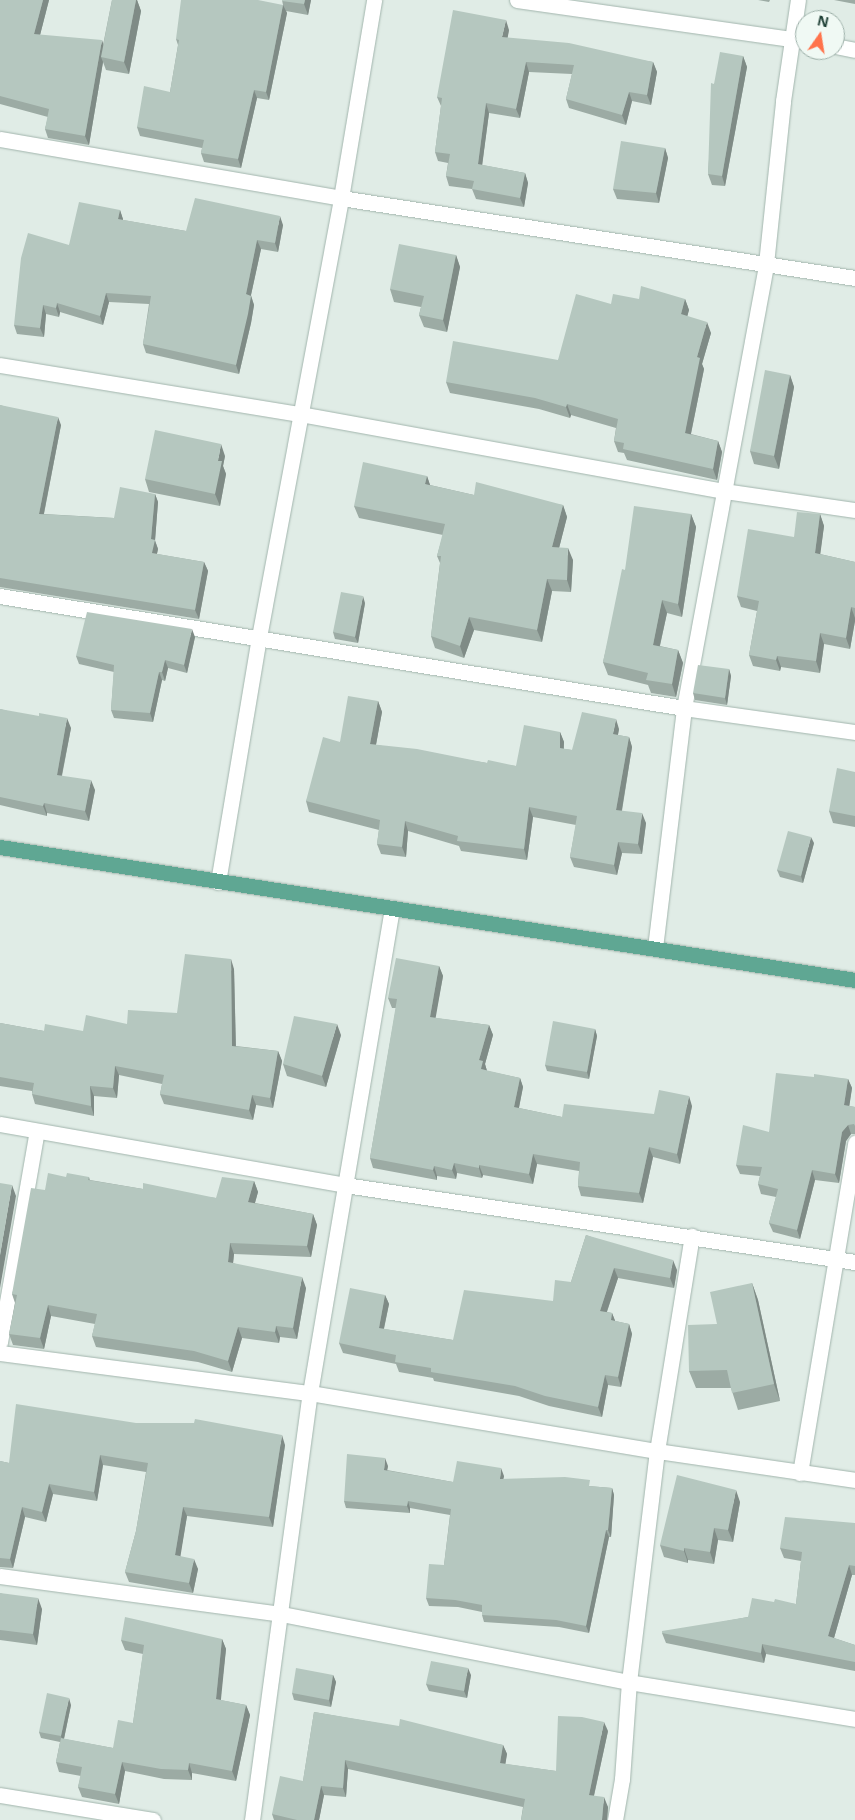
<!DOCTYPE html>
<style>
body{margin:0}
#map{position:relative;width:855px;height:1820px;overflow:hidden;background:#e0ece6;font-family:"Noto Sans",sans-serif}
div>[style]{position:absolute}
.roads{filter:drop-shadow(0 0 1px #a2b5ad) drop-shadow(0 0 1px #a2b5ad)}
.minor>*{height:15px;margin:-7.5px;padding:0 7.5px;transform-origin:7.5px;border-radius:7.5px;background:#fff}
.major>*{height:15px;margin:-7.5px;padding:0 7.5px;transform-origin:7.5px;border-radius:7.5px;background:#5fa793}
.wall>*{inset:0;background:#9caba4}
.shaded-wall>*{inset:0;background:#7f8b86}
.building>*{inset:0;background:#b5c7bf}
span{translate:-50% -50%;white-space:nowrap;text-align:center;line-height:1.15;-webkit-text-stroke:5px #f0f9f4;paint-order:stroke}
.north{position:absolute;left:795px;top:10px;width:50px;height:50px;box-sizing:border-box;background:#f0f9f4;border:1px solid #9cafa8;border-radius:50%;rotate:13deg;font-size:14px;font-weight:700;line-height:20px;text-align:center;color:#1e3f35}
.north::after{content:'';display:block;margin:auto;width:18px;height:22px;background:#ff734b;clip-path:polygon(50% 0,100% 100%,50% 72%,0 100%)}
</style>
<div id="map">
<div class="roads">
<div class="minor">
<div style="left:517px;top:0;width:291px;rotate:8.1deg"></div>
<div style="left:835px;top:46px;width:20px;rotate:11deg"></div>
<div style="left:0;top:139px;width:346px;rotate:9.8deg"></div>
<div style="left:341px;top:198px;width:520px;rotate:8.85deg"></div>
<div style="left:0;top:365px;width:304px;rotate:9.3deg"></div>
<div style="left:300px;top:414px;width:431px;rotate:10.3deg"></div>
<div style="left:724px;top:491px;width:132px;rotate:8.3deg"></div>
<div style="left:0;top:596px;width:693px;rotate:9.3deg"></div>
<div style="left:684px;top:708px;width:173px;rotate:8deg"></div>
<div style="left:218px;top:882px;width:248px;rotate:-80.5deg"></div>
<div style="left:259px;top:637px;width:447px;rotate:-79.4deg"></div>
<div style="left:341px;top:198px;width:201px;rotate:-80.5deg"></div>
<div style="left:655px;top:948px;width:242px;rotate:-83.1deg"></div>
<div style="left:684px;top:708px;width:452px;rotate:-79.5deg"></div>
<div style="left:766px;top:264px;width:164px;rotate:-84deg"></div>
<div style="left:783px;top:101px;width:102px;rotate:-81.6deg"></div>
<div style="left:0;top:1124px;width:350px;rotate:10deg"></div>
<div style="left:345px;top:1185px;width:516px;rotate:8.59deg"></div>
<div style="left:0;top:1342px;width:214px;rotate:-80.1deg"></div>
<div style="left:0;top:1353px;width:313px;rotate:7.4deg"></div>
<div style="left:310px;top:1393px;width:352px;rotate:9.5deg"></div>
<div style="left:657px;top:1451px;width:200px;rotate:8.3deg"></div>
<div style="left:800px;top:1473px;width:335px;rotate:-80.5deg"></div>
<div style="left:0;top:1576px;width:285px;rotate:7.7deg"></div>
<div style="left:282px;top:1614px;width:354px;rotate:11.1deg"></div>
<div style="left:629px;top:1682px;width:229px;rotate:9.3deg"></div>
<div style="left:0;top:1795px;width:155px;rotate:9.3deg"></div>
<div style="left:252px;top:1820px;width:431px;rotate:-82.3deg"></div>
<div style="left:310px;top:1393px;width:492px;rotate:-80.4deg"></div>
<div style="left:615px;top:1820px;width:42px;rotate:-80.3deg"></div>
<div style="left:622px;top:1779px;width:97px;rotate:-85.9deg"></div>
<div style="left:629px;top:1682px;width:233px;rotate:-83.1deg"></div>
<div style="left:657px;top:1451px;width:218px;rotate:-80.8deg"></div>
</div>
<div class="major">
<div style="left:0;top:847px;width:865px;rotate:8.84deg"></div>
</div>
</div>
<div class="wall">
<div style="clip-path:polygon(0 0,49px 0,40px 35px,103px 45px,112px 0,137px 0,141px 11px,129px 74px,106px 70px,103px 62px,89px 145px,48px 138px,45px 129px,48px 117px,0 104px)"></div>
<div style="clip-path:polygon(282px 0,311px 0,308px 15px,286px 11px,287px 13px,269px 100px,257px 98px,241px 168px,204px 162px,201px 153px,202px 148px,140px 136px,137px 127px,170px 92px,178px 45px,176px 39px,283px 5px)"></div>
<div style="clip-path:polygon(758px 0,770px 0,769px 2px)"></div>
<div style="clip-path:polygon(834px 0,855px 0,855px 4px)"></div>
<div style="clip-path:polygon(509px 30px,507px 38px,653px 62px,657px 72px,651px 105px,632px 101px,626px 125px,569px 108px,566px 99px,572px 74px,529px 72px,520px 118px,489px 113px,482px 165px,525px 173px,528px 183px,524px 207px,476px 199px,472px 189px,449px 186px,446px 176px,448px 163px,438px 161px,435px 152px,441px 106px,437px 97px)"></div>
<div style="clip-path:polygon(743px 56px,747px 67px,725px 186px,712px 185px,708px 174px,714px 84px)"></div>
<div style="clip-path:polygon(665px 148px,668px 158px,659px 203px,617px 199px,613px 189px)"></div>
<div style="clip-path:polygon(120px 210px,123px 220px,186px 231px,283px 225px,278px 252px,261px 249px,251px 295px,254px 305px,251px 323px,239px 374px,146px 353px,143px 344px,149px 304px,109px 302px,103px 325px,60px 312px,59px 317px,46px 314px,44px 337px,17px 334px,14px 325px,69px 245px)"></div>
<div style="clip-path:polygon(456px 255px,460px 267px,447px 332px,424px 327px,419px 315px,421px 307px,394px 302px,390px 289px)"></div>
<div style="clip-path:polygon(639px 299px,685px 299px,689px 310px,687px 316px,711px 333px,702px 364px,704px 369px,691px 434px,718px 441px,722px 452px,717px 480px,627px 460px,624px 453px,618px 452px,614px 441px,616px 428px,571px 415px,570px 418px,539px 409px,450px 393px,446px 382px,558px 360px,611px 304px)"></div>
<div style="clip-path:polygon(790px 375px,794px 387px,779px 469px,754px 464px,750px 451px)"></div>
<div style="clip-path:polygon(0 405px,61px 425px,44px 514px,114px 518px,155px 494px,158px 502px,155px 540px,158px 549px,157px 554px,204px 562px,208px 571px,199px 619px,0 587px)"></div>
<div style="clip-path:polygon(225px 456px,223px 466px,226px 474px,220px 506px,149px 492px,145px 479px)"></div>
<div style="clip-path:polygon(427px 476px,430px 485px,474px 495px,563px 505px,567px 517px,559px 548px,573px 560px,571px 592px,552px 591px,542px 642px,474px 630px,464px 658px,435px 648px,431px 636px,440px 563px,437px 556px,443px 535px,359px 518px,354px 506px)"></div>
<div style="clip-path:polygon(691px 514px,696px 527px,682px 617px,667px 613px,660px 646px,678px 650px,683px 663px,676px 697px,651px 693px,648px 685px,608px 675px,603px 662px,625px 570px)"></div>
<div style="clip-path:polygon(820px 514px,824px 526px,820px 554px,855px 562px,855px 621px,850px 649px,824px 644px,820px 673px,781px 667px,780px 671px,753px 666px,749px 655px,757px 611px,741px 607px,737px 596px,794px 537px)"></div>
<div style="clip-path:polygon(365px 603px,358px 643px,335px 639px,333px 632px)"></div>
<div style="clip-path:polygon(195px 637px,187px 673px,168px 668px,165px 681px,162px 680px,153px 722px,114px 718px,111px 710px,114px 672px,79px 664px,76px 656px)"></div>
<div style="clip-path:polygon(729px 669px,731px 676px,727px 705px,695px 700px,693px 693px)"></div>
<div style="clip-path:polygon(378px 701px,382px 712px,376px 745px,487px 763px,516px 766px,560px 732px,564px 742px,564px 749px,572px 750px,619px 729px,618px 735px,629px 737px,632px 747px,622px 811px,646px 823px,642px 854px,622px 853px,617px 875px,574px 867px,570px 857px,576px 825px,533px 817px,527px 860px,461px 851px,459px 846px,408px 831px,406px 857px,381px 854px,377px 844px,379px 830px,309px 812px,306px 801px,340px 742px)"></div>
<div style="clip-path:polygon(0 709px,71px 728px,62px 776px,95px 790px,89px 821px,47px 813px,47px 816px,0 805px)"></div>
<div style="clip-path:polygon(855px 772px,855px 827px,833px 823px,829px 811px)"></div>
<div style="clip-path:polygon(814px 843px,803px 883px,780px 877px,777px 870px)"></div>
<div style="clip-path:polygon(439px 966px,443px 976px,435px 1018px,489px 1025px,493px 1035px,485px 1064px,487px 1071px,520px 1078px,523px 1087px,519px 1108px,562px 1117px,654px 1114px,692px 1106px,680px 1164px,653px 1157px,643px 1203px,581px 1196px,578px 1186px,579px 1171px,537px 1164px,533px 1184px,483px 1175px,482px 1178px,457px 1173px,456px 1179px,437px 1176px,437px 1180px,373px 1168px,370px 1158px,396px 1008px,392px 1008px,388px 998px)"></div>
<div style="clip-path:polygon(234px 969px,236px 1046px,278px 1051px,282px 1061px,273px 1108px,256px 1105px,253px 1120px,164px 1104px,160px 1094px,162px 1084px,119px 1075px,117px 1098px,94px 1096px,94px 1116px,35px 1104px,32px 1094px,32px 1091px,0 1086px,0 1023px,44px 1031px,83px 1031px,127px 1024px,177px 1013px)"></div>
<div style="clip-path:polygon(595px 1029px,597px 1036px,589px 1079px,547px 1071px,545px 1065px)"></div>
<div style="clip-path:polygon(341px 1035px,326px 1087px,287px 1076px,283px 1064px)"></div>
<div style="clip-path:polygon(814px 1077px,848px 1079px,852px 1088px,849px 1106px,855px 1107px,855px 1134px,851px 1134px,846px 1141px,839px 1183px,815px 1180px,800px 1239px,773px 1232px,769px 1223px,776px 1197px,761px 1194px,758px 1184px,760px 1176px,740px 1174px,736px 1165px,769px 1132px)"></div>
<div style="clip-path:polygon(66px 1177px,89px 1177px,90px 1180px,143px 1189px,216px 1198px,254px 1181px,258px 1192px,255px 1203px,313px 1214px,317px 1225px,311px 1257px,234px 1254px,233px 1263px,306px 1288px,297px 1339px,280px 1337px,279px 1343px,242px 1338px,232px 1372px,198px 1362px,96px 1347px,92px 1336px,95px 1324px,51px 1316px,44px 1349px,13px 1345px,9px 1334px,15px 1303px,12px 1294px,45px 1190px)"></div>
<div style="clip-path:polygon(586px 1235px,677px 1270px,674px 1288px,618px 1278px,607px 1312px,612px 1313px,615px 1321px,629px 1324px,632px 1334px,621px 1387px,608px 1385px,602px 1417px,549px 1406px,519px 1396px,434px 1381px,433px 1378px,399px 1372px,396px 1364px,343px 1353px,339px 1343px,385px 1295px,389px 1304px,384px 1329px,453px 1340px,553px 1301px,571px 1282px)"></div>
<div style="clip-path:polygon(752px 1283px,758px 1300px,780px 1401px,738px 1410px,731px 1388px,696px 1388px,689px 1371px,717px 1324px)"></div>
<div style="clip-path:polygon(136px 1423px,285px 1445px,273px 1527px,187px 1516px,180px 1556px,198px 1569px,193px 1593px,129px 1582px,125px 1572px,136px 1531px,146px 1472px,103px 1465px,97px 1501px,53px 1494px,46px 1522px,25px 1517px,13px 1568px,0 1567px,0 1461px,9px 1463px)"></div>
<div style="clip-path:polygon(388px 1466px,387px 1470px,453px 1482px,504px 1476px,503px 1479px,612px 1488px,614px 1495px,611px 1537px,609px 1537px,589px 1633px,559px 1627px,484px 1622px,482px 1615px,482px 1612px,458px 1607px,429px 1606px,426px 1598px,444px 1565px,450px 1515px,410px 1508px,410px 1513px,346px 1508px,344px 1501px)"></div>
<div style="clip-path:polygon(740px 1502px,733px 1542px,718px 1540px,714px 1564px,688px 1560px,688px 1563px,664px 1557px,660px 1545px)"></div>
<div style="clip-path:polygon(855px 1523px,855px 1575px,852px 1575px,834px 1638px,855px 1645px,855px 1671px,766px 1654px,764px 1663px,666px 1643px,662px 1633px,748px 1617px,774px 1602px,796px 1604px,801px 1561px,784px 1558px,780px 1548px)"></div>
<div style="clip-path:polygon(0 1593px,42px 1609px,37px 1645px,0 1640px)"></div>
<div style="clip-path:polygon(222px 1639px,226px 1649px,220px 1700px,246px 1705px,250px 1715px,236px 1781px,192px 1773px,192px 1780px,164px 1779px,125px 1771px,119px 1804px,82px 1797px,78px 1787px,81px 1776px,59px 1772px,56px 1762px,60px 1742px,41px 1738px,39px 1732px,71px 1705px,64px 1739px,113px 1748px,133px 1723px,143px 1654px,125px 1650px,121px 1640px)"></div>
<div style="clip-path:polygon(333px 1675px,336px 1682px,331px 1707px,294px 1700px,292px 1693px)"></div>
<div style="clip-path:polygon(471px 1675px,467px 1698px,429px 1691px,426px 1684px)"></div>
<div style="clip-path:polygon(314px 1712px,503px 1745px,507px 1754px,505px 1764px,556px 1771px,608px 1731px,594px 1796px,608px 1807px,607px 1820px,521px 1820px,523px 1807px,348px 1769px,346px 1797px,324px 1795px,319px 1820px,274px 1820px,272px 1814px,303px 1781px)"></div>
</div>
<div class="shaded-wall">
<div style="clip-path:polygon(43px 0,49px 0,38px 43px,34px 34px)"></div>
<div style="clip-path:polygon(136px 0,137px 0,141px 11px,129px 74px,124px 62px)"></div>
<div style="clip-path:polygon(305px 0,311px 0,308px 15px,304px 4px)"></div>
<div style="clip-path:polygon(283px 5px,287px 13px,269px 100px,266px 92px)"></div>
<div style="clip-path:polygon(506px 20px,509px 30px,506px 47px,502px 37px)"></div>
<div style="clip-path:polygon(102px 40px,105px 49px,101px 57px,103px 62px,89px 145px,85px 136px)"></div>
<div style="clip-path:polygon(743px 56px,747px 67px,725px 186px,722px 176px)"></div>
<div style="clip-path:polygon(526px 62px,529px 72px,520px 118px,516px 109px)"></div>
<div style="clip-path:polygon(653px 62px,657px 72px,651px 105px,647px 95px)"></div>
<div style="clip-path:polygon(254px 90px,257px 98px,241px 168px,238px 159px)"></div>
<div style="clip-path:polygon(629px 92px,632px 101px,626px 125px,622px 115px)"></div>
<div style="clip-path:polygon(486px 103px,489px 113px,481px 174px,478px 164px)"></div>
<div style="clip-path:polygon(665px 148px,668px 158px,659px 203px,656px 193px)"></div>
<div style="clip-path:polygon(525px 173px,528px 183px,524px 207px,520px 198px)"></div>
<div style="clip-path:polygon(120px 210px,123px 219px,122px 228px,118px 219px)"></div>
<div style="clip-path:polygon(280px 216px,283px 225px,278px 252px,275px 243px)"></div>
<div style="clip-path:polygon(257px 240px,261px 249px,249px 304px,246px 294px)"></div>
<div style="clip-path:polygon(456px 255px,460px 267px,447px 332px,443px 320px)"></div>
<div style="clip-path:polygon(106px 293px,109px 302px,103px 325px,100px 316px)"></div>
<div style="clip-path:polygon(251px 296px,254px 305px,251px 323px,239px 374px,236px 365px)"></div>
<div style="clip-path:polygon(685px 299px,689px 310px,685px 325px,681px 314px)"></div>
<div style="clip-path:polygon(57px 303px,60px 312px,59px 317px,56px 308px)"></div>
<div style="clip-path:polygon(43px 305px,46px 314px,44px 337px,40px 328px)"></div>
<div style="clip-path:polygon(707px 322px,711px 333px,702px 364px,704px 369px,689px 443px,685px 433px,697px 357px)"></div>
<div style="clip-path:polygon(790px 375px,794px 387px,779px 469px,774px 456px)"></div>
<div style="clip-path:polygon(567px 404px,571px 415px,570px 418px,566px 407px)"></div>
<div style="clip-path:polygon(58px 417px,61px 425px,42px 523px,39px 514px)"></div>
<div style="clip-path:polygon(718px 441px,722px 452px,717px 480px,713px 469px)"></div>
<div style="clip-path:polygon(221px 444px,225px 456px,223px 466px,226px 474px,220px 506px,215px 494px,218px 461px)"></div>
<div style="clip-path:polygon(427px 476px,431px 488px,425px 484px)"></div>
<div style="clip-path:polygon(155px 494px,158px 502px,155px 541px,158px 549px,155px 562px,152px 553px,151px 539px)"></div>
<div style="clip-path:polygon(563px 505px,567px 517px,556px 560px,552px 547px)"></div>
<div style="clip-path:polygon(691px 514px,696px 527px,682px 617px,678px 604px)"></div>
<div style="clip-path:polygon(820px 514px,824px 526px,819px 564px,815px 553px)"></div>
<div style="clip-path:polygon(568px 548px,573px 560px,571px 592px,567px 580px)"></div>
<div style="clip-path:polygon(204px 562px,208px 571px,199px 619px,195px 610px)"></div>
<div style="clip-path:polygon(547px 579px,552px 591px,542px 642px,537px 630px)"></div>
<div style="clip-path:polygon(363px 596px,365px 603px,358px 643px,355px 637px)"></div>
<div style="clip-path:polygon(662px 600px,667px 613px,657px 658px,653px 645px)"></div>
<div style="clip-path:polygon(851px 607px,855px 618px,855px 621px,850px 649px,846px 638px)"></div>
<div style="clip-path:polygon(469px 617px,474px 630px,464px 658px,460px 646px)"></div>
<div style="clip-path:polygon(192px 629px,195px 637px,187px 673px,184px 665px)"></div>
<div style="clip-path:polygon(820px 633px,824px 644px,820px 673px,816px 661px)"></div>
<div style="clip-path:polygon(678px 650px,683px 663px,676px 697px,672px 684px)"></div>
<div style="clip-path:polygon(777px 656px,781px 667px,780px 671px,776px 660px)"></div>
<div style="clip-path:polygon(165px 660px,168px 668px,165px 681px,162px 672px)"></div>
<div style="clip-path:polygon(729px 669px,731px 676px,727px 705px,725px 698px)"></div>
<div style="clip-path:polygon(159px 672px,162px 680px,153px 722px,150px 713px)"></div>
<div style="clip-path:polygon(378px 701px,382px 712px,374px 755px,370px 744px)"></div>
<div style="clip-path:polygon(67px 718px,71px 728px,60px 784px,57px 775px)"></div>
<div style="clip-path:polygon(616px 719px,619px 729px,616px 744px,613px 734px)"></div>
<div style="clip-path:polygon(560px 732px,564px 742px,563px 759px,560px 748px)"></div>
<div style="clip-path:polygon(629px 737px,632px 747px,620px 821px,616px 810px)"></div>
<div style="clip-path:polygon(91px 780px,95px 790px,89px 821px,85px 811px)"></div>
<div style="clip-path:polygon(44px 803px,47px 813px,47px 816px,43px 806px)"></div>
<div style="clip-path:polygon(529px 807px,533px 817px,527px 860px,524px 849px)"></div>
<div style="clip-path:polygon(642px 813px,646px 823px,642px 854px,638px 844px)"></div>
<div style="clip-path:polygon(405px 821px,408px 831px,406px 857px,402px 847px)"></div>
<div style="clip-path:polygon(811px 837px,814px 843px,803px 883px,801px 876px)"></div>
<div style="clip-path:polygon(618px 842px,622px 853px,617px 875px,614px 865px)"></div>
<div style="clip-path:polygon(231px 959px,234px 969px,236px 1056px,232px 1046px)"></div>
<div style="clip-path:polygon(439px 966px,443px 976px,434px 1027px,430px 1017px)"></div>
<div style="clip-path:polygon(337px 1024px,341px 1035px,326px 1087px,322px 1076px)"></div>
<div style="clip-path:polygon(489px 1025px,493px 1035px,485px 1064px,487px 1071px,481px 1069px,479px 1060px)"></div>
<div style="clip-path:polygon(595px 1029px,597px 1036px,589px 1079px,587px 1072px)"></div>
<div style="clip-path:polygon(278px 1051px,282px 1061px,273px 1108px,270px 1098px)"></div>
<div style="clip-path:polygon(115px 1066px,119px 1075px,117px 1098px,113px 1088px)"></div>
<div style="clip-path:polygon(520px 1078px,523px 1087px,517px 1117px,514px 1107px)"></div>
<div style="clip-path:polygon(848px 1079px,852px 1088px,848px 1115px,844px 1105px)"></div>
<div style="clip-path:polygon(90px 1086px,94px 1096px,94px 1116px,91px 1106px)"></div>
<div style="clip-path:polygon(252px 1095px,256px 1105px,253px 1120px,249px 1110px)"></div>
<div style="clip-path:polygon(689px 1096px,692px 1106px,680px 1164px,677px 1154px)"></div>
<div style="clip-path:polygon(848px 1125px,851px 1134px,846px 1141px,839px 1183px,835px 1174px,842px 1132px)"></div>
<div style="clip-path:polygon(649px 1147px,653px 1157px,643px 1203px,639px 1193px)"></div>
<div style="clip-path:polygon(533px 1154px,537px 1164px,533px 1184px,529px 1174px)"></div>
<div style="clip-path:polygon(454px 1163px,457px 1173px,456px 1179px,452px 1170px)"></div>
<div style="clip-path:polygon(479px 1165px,483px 1175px,482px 1178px,479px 1168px)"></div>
<div style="clip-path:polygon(434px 1166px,437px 1176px,437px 1180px,433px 1170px)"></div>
<div style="clip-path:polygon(812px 1170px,815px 1180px,800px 1239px,797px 1230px)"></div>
<div style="clip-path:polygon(254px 1181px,258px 1192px,252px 1213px,248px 1202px)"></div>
<div style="clip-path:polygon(12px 1185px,16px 1196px,0 1288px,0 1255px)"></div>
<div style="clip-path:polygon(313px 1214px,317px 1225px,311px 1257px,307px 1246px)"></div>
<div style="clip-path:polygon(230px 1243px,234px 1254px,232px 1273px,228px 1262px)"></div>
<div style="clip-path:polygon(673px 1260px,677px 1270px,674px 1288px,670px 1278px)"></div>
<div style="clip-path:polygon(614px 1268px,618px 1278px,604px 1320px,600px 1311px)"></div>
<div style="clip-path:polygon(302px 1277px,306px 1288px,297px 1339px,293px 1328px)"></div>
<div style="clip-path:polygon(752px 1283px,758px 1300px,780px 1401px,774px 1384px)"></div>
<div style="clip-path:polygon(385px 1295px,389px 1304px,382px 1337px,379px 1328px)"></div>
<div style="clip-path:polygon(48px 1305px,51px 1316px,44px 1349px,40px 1338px)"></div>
<div style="clip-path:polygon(612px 1313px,616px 1323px,611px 1320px)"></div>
<div style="clip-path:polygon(629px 1324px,632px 1334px,621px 1387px,618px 1377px)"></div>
<div style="clip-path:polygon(276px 1326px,280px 1337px,279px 1343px,275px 1332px)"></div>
<div style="clip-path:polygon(238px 1327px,242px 1338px,232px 1372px,228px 1361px)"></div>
<div style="clip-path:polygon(605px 1375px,608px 1385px,602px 1417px,598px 1407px)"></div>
<div style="clip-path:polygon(282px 1435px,285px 1445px,273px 1527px,269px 1517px)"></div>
<div style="clip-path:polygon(100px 1455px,103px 1465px,97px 1501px,94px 1492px)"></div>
<div style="clip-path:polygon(385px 1458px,388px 1466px,386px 1477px,384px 1470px)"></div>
<div style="clip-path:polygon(501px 1468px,504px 1476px,502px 1486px,500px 1479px)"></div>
<div style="clip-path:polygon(49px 1484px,53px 1494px,46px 1522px,42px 1512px)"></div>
<div style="clip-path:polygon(612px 1488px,614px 1495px,611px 1537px,608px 1530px)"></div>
<div style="clip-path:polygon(736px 1490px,740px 1502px,733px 1542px,728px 1530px)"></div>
<div style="clip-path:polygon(408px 1501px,410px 1508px,410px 1513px,407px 1506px)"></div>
<div style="clip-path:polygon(22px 1507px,25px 1517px,13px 1568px,10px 1559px)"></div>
<div style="clip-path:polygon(183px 1507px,187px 1516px,179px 1565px,175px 1555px)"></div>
<div style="clip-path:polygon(714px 1528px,718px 1540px,714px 1564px,710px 1552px)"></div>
<div style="clip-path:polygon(606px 1530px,609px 1537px,589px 1633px,586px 1626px)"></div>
<div style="clip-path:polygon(684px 1548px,688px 1560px,688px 1563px,684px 1551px)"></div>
<div style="clip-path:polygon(194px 1559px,198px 1569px,193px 1593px,189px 1583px)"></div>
<div style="clip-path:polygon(849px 1565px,852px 1575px,832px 1645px,828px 1636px)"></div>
<div style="clip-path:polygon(38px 1598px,42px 1609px,37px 1645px,33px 1634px)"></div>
<div style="clip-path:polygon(222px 1639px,226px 1649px,220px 1709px,216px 1699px)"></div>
<div style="clip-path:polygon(762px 1644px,766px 1654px,764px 1663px,761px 1653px)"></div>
<div style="clip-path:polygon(468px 1668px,471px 1675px,467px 1698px,464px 1691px)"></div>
<div style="clip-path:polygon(333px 1675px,336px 1682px,331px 1707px,329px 1700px)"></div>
<div style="clip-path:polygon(69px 1698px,71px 1705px,63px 1743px,61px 1736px)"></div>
<div style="clip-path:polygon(246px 1705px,250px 1715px,236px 1781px,232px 1771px)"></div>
<div style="clip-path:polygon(604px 1722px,608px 1731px,592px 1804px,589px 1795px)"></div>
<div style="clip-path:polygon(503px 1745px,507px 1754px,504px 1773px,500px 1763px)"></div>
<div style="clip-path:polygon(345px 1760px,348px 1769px,346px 1797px,343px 1788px)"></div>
<div style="clip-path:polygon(122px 1762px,125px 1771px,119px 1804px,115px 1794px)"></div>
<div style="clip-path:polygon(189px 1763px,192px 1773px,192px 1780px,188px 1770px)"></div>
<div style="clip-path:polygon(321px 1786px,324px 1795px,319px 1820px,314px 1820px)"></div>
<div style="clip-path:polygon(604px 1797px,608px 1807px,607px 1820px,602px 1820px)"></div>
</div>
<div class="building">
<div style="clip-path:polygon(0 0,43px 0,34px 34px,102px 40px,85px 136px,45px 129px,49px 109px,0 96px)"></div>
<div style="clip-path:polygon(112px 0,136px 0,124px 62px,101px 57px)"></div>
<div style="clip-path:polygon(181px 0,258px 0,283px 5px,266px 92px,254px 90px,238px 159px,201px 153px,204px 140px,137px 127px,144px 86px,170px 92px,179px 40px,176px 39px)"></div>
<div style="clip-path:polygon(282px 0,305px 0,304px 4px,282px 1px)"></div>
<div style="clip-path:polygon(453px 10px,506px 20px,502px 37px,569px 43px,653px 62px,647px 95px,629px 92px,622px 115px,566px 99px,574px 65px,526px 62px,516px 109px,486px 103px,478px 164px,525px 173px,520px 198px,472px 189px,474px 181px,446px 176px,450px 154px,435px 152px,442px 98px,437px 97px)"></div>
<div style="clip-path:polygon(720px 52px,743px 56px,722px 176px,708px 174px,711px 83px,714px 84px)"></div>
<div style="clip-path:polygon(621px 141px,665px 148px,656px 193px,613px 189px)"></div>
<div style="clip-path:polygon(195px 198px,280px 216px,275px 243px,257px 240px,246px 294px,251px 296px,248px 314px,236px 365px,143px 344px,151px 296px,106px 293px,100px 316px,57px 303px,56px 308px,43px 305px,40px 328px,14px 325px,21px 258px,28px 233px,69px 245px,79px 202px,120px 210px,118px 219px,186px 231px)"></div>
<div style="clip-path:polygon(399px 244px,456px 255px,443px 320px,419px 315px,424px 296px,390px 289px)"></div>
<div style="clip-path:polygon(641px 286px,685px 299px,681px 314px,707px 322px,697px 357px,700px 358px,685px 433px,718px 441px,713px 469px,623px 449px,624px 443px,614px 441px,618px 419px,567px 404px,566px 407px,535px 398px,446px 382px,453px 341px,558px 360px,576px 294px,611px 304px,613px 294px,639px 299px)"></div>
<div style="clip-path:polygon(765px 370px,790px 375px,774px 456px,750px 451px)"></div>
<div style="clip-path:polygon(0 405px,58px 417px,39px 514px,114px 518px,120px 487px,155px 494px,151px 539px,155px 540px,152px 553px,204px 562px,195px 610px,0 578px)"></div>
<div style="clip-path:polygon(155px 430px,221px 444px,218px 461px,222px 461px,215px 494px,145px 479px)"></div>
<div style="clip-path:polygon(363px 462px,427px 476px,425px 484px,474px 495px,476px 482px,563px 505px,552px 547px,568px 548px,567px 580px,547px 579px,537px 630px,469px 617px,460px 646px,431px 636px,441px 556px,437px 556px,445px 524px,354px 506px)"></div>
<div style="clip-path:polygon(634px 506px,691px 514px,678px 604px,662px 600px,653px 645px,678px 650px,672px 684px,646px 680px,648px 673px,603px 662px,622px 569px,625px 570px)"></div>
<div style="clip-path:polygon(797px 512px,820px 514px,815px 553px,855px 562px,855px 608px,851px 607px,846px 638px,820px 633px,816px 661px,777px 656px,776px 660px,749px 655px,759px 601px,737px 596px,748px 529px,794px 537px)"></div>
<div style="clip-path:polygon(341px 592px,363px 596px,355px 637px,333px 632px)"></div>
<div style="clip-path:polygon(87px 612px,192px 629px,184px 665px,165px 660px,162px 672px,159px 672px,150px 713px,111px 710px,114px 665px,76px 656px)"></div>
<div style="clip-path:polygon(698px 665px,729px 669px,725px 698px,693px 693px)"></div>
<div style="clip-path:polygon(348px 696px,378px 701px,370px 744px,417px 749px,487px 763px,488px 760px,516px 766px,524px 725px,560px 732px,560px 748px,572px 750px,582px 712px,616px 719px,613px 734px,629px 737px,616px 810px,642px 813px,638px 844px,618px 842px,614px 865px,570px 857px,577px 816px,529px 807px,524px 849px,457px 841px,458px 836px,405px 821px,402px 847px,377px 844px,380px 820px,306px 801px,323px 737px,340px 742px)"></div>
<div style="clip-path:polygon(0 709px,39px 716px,39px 713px,67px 718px,57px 775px,91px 780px,85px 811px,44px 803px,43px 806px,0 797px)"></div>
<div style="clip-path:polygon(837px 768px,855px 772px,855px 816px,829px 811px)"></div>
<div style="clip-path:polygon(788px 831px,811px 837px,801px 876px,777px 870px)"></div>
<div style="clip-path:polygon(185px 954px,231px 959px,232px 1046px,278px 1051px,270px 1098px,252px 1095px,249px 1110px,160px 1094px,164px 1075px,115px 1066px,113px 1088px,90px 1086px,91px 1106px,32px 1094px,34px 1083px,0 1077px,0 1023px,44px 1031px,45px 1024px,83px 1031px,86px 1015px,127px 1024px,128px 1010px,177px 1013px)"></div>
<div style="clip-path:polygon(396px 958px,439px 966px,430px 1017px,489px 1025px,479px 1060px,483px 1061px,481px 1069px,520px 1078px,514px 1107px,562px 1117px,564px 1104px,654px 1114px,659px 1090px,689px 1096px,677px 1154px,649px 1147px,639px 1193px,578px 1186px,580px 1162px,533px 1154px,529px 1174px,479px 1165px,479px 1168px,454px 1163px,452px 1170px,434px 1166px,433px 1170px,370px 1158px,397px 999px,388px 998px)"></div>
<div style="clip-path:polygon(294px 1016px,337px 1024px,322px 1076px,283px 1064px)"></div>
<div style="clip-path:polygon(553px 1021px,595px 1029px,587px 1072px,545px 1065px)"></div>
<div style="clip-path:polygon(776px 1073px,814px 1077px,814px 1074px,848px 1079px,844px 1105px,855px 1107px,855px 1126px,854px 1124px,848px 1125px,842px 1132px,835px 1174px,812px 1170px,797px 1230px,769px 1223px,778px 1189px,758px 1184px,762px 1167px,736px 1165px,743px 1125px,769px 1132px)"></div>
<div style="clip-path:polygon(48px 1173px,66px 1177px,67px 1173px,89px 1177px,88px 1180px,143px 1189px,143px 1183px,216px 1198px,222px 1177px,254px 1181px,248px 1202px,313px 1214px,307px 1246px,230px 1243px,228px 1262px,302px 1277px,293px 1328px,276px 1326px,275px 1332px,238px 1327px,228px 1361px,194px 1351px,92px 1336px,97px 1314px,48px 1305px,40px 1338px,9px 1334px,17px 1295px,12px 1294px,31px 1188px,45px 1190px)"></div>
<div style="clip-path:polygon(0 1183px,12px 1185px,0 1255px)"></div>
<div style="clip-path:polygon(586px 1235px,673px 1260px,670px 1278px,614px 1268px,600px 1311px,612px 1313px,611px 1320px,629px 1324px,618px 1377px,605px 1375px,598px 1407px,545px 1396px,515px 1386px,431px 1372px,431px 1368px,395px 1362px,396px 1355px,339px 1343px,350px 1288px,385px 1295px,379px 1328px,453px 1340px,464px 1290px,553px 1301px,555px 1280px,571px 1282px)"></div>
<div style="clip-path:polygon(752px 1283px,774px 1384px,732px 1393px,727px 1370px,689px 1371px,688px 1325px,717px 1324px,710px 1292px)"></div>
<div style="clip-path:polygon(16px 1404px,136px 1423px,194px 1423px,195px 1419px,282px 1435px,269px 1517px,183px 1507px,175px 1555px,194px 1559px,189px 1583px,125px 1572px,136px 1531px,148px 1463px,100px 1455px,94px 1492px,49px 1484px,42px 1512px,22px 1507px,10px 1559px,0 1558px,0 1461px,9px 1463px)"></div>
<div style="clip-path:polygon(347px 1454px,385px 1458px,384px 1470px,453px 1482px,457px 1461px,501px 1468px,500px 1479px,565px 1477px,590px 1480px,589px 1486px,612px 1488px,608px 1530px,606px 1530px,586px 1626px,556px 1620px,482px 1615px,482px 1605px,455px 1600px,426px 1598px,429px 1564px,444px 1565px,451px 1509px,408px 1501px,407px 1506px,344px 1501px)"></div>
<div style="clip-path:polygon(677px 1475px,736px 1490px,728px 1530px,714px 1528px,710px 1552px,684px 1548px,684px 1551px,660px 1545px)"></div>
<div style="clip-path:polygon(785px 1517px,855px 1523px,855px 1566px,849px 1565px,828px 1636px,855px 1645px,855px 1662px,762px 1644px,761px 1653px,662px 1633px,662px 1631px,748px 1617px,752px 1598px,774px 1602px,775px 1599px,796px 1604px,802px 1552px,780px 1548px)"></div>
<div style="clip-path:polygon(0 1593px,38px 1598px,33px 1634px,0 1630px)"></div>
<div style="clip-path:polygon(125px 1617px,222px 1639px,216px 1699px,246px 1705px,232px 1771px,189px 1763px,188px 1770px,161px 1769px,122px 1762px,115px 1794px,78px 1787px,82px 1767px,56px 1762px,61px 1738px,113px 1748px,118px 1720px,133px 1723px,144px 1645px,121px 1640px)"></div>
<div style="clip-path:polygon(431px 1661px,468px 1668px,464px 1691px,426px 1684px)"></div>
<div style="clip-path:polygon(296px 1668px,333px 1675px,329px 1700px,292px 1693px)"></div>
<div style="clip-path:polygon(47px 1693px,69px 1698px,61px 1736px,39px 1732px)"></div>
<div style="clip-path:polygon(314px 1712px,399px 1726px,400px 1719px,503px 1745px,500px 1763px,556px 1771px,558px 1716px,582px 1717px,604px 1722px,589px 1795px,604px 1797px,602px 1820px,521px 1820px,525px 1799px,345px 1760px,343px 1788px,321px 1786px,314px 1820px,297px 1820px,272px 1814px,280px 1776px,303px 1781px)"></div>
</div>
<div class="north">N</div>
</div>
